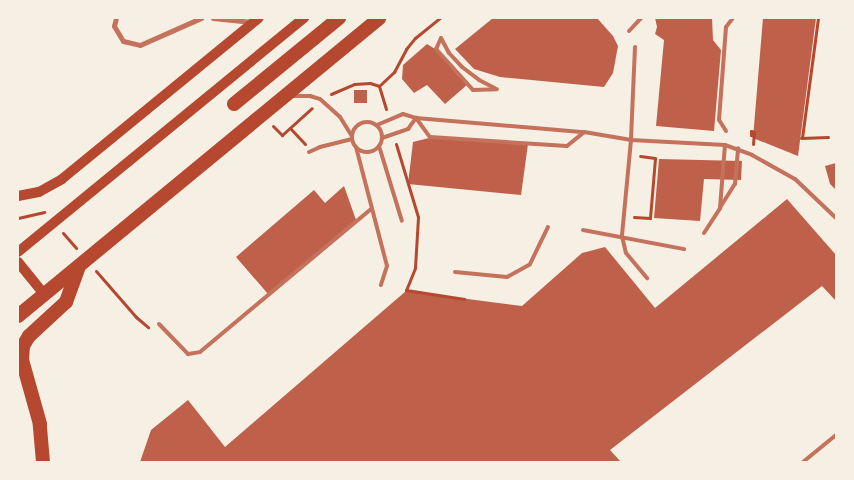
<!DOCTYPE html>
<style>
body{margin:0}
#map{position:relative;width:854px;height:480px;overflow:hidden;background:#f6efe4;font-family:"Fira Sans Condensed",sans-serif}
div>[style]{position:absolute}
.building>*{inset:0;background:#bf614a}
.path>*{height:3px;margin:-1.5px;padding:0 1.5px;transform-origin:1.5px;border-radius:1.5px;background:#b5482f}
.service>*{height:4px;margin:-2px;padding:0 2px;transform-origin:2px;border-radius:2px;background:#c5725c}
.service>.ring{margin:-2px;padding:0;box-sizing:content-box;background:none;border:4px solid #c5725c;border-radius:50%}
.minor>*{height:5px;margin:-2.5px;padding:0 2.5px;transform-origin:2.5px;border-radius:2.5px;background:#c5725c}
.secondary>*{height:10px;margin:-5px;padding:0 5px;transform-origin:5px;border-radius:5px;background:#b5482f}
.trunk>*{height:14px;margin:-7px;padding:0 7px;transform-origin:7px;border-radius:7px;background:#b5482f}
span{translate:-50% -50%;white-space:nowrap;text-align:center;line-height:1.15;-webkit-text-stroke:4px #f6efe4;paint-order:stroke}
.frame{position:absolute;inset:0;border:19px solid #f6efe4;pointer-events:none}
</style>
<div id="map">
<div class="building">
<div style="clip-path:polygon(493px 18px,597px 18px,613px 36px,618px 46px,613px 73px,604px 87px,500px 77px,474px 69px,455px 49px)"></div>
<div style="clip-path:polygon(655px 18px,712px 18px,713px 40px,721px 50px,714px 131px,656px 126px,664px 40px,655px 34px,657px 27px)"></div>
<div style="clip-path:polygon(763px 18px,816px 18px,798px 156px,753px 138px)"></div>
<div style="clip-path:polygon(427px 44px,435px 49px,468px 84px,445px 104px,427px 85px,414px 93px,402px 79px,403px 65px)"></div>
<div style="clip-path:polygon(354px 90px,367px 90px,367px 103px,354px 103px)"></div>
<div style="clip-path:polygon(429px 138px,528px 144px,521px 195px,408px 184px,413px 142px)"></div>
<div style="clip-path:polygon(659px 159px,742px 161px,741px 180px,704px 179px,700px 221px,654px 218px)"></div>
<div style="clip-path:polygon(836px 163px,836px 190px,830px 184px,825px 166px)"></div>
<div style="clip-path:polygon(344px 186px,356px 220px,268px 294px,236px 257px,314px 190px,325px 203px)"></div>
<div style="clip-path:polygon(787px 199px,836px 255px,836px 301px,822px 286px,610px 450px,621px 462px,140px 462px,151px 430px,188px 400px,225px 447px,406px 291px,522px 306px,582px 253px,605px 247px,655px 308px)"></div>
</div>
<div class="path">
<div style="left:331px;top:94px;width:25px;rotate:-23deg"></div>
<div style="left:354px;top:84px;width:16px;rotate:-4deg"></div>
<div style="left:370px;top:83px;width:9px;rotate:18deg"></div>
<div style="left:386px;top:109px;width:24px;rotate:-107deg"></div>
<div style="left:379px;top:86px;width:21px;rotate:-43deg"></div>
<div style="left:394px;top:72px;width:26px;rotate:-62deg"></div>
<div style="left:406px;top:49px;width:14px;rotate:-51deg"></div>
<div style="left:415px;top:38px;width:32px;rotate:-39deg"></div>
<div style="left:273px;top:126px;width:13px;rotate:45deg"></div>
<div style="left:282px;top:135px;width:40px;rotate:-42deg"></div>
<div style="left:290px;top:128px;width:22px;rotate:47deg"></div>
<div style="left:754px;top:136px;width:3px;rotate:-162deg"></div>
<div style="left:751px;top:135px;width:4px;rotate:-90deg"></div>
<div style="left:751px;top:131px;width:3px;rotate:18deg"></div>
<div style="left:801px;top:138px;width:27px;rotate:-2deg"></div>
<div style="left:802px;top:138px;width:121px;rotate:-82.4deg"></div>
<div style="left:396px;top:144px;width:76px;rotate:73.2deg"></div>
<div style="left:418px;top:217px;width:51px;rotate:93.4deg"></div>
<div style="left:415px;top:268px;width:24px;rotate:112deg"></div>
<div style="left:406px;top:290px;width:59px;rotate:8.8deg"></div>
<div style="left:753px;top:144px;width:12px;rotate:-85deg"></div>
<div style="left:634px;top:217px;width:16px;rotate:4deg"></div>
<div style="left:650px;top:218px;width:60px;rotate:-85.2deg"></div>
<div style="left:655px;top:158px;width:15px;rotate:-172deg"></div>
<div style="left:18px;top:218px;width:27px;rotate:-13deg"></div>
<div style="left:63px;top:233px;width:20px;rotate:49deg"></div>
<div style="left:96px;top:271px;width:61px;rotate:49deg"></div>
<div style="left:136px;top:317px;width:16px;rotate:40deg"></div>
</div>
<div class="service">
<div style="left:629px;top:31px;width:18px;rotate:-47deg"></div>
<div style="left:441px;top:38px;width:12px;rotate:114deg"></div>
<div style="left:436px;top:49px;width:55px;rotate:47.9deg"></div>
<div style="left:473px;top:90px;width:24px;rotate:-2deg"></div>
<div style="left:441px;top:38px;width:17px;rotate:62deg"></div>
<div style="left:449px;top:53px;width:19px;rotate:47deg"></div>
<div style="left:462px;top:67px;width:21px;rotate:37deg"></div>
<div style="left:479px;top:80px;width:18px;rotate:27deg"></div>
<div style="left:635px;top:47px;width:93px;rotate:92.5deg"></div>
<div style="left:631px;top:140px;width:96px;rotate:95.4deg"></div>
<div style="left:622px;top:236px;width:17px;rotate:77deg"></div>
<div style="left:626px;top:253px;width:33px;rotate:50deg"></div>
<div style="left:292px;top:96px;width:18px"></div>
<div style="left:310px;top:96px;width:10px;rotate:17deg"></div>
<div style="left:320px;top:99px;width:27px;rotate:42deg"></div>
<div style="left:340px;top:117px;width:22px;rotate:58deg"></div>
<div style="left:416px;top:118px;width:24px;rotate:54deg"></div>
<div style="left:430px;top:137px;width:137px;rotate:3.8deg"></div>
<div style="left:567px;top:146px;width:22px;rotate:-39deg"></div>
<div class="ring" style="left:352px;top:122px;width:26px;height:26px"></div>
<div style="left:377px;top:125px;width:28px;rotate:-23deg"></div>
<div style="left:403px;top:114px;width:14px;rotate:17deg"></div>
<div style="left:416px;top:118px;width:169px;rotate:4.8deg"></div>
<div style="left:584px;top:132px;width:48px;rotate:9.7deg"></div>
<div style="left:631px;top:140px;width:94px;rotate:3deg"></div>
<div style="left:725px;top:145px;width:29px;rotate:20deg"></div>
<div style="left:752px;top:155px;width:49px;rotate:29.2deg"></div>
<div style="left:795px;top:179px;width:57px;rotate:43.6deg"></div>
<div style="left:726px;top:131px;width:13px;rotate:-122deg"></div>
<div style="left:719px;top:120px;width:93px;rotate:-85.7deg"></div>
<div style="left:726px;top:27px;width:11px;rotate:-52deg"></div>
<div style="left:382px;top:138px;width:28px;rotate:-19deg"></div>
<div style="left:408px;top:129px;width:14px;rotate:-54deg"></div>
<div style="left:379px;top:146px;width:78px;rotate:73deg"></div>
<div style="left:356px;top:147px;width:123px;rotate:75.4deg"></div>
<div style="left:387px;top:266px;width:20px;rotate:108deg"></div>
<div style="left:309px;top:152px;width:12px;rotate:-24deg"></div>
<div style="left:320px;top:147px;width:33px;rotate:-14deg"></div>
<div style="left:721px;top:206px;width:26px;rotate:-58deg"></div>
<div style="left:735px;top:184px;width:36px;rotate:-85deg"></div>
<div style="left:583px;top:230px;width:103px;rotate:10.7deg"></div>
<div style="left:704px;top:233px;width:30px;rotate:-57deg"></div>
<div style="left:720px;top:208px;width:63px;rotate:-85.5deg"></div>
<div style="left:455px;top:272px;width:52px;rotate:5.5deg"></div>
<div style="left:507px;top:277px;width:26px;rotate:-29deg"></div>
<div style="left:530px;top:264px;width:41px;rotate:-64.1deg"></div>
<div style="left:159px;top:324px;width:42px;rotate:46deg"></div>
<div style="left:188px;top:354px;width:12px;rotate:-9deg"></div>
<div style="left:200px;top:352px;width:223px;rotate:-39.9deg"></div>
<div style="left:803px;top:462px;width:43px;rotate:-39.3deg"></div>
</div>
<div class="minor">
<div style="left:116px;top:18px;width:8px;rotate:104deg"></div>
<div style="left:114px;top:26px;width:17px;rotate:59deg"></div>
<div style="left:123px;top:41px;width:17px;rotate:13deg"></div>
<div style="left:140px;top:45px;width:67px;rotate:-23.9deg"></div>
<div style="left:213px;top:18px;width:39px;rotate:6deg"></div>
</div>
<div class="secondary">
<div style="left:18px;top:196px;width:21px;rotate:-11deg"></div>
<div style="left:39px;top:192px;width:26px;rotate:-29deg"></div>
<div style="left:62px;top:179px;width:254px;rotate:-39.3deg"></div>
<div style="left:18px;top:252px;width:370px;rotate:-39.3deg"></div>
<div style="left:18px;top:262px;width:41px;rotate:50.9deg"></div>
</div>
<div class="trunk">
<div style="left:234px;top:104px;width:136px;rotate:-39.3deg"></div>
<div style="left:18px;top:316px;width:468px;rotate:-39.5deg"></div>
<div style="left:43px;top:462px;width:38px;rotate:-95deg"></div>
<div style="left:40px;top:424px;width:66px;rotate:-105.7deg"></div>
<div style="left:22px;top:360px;width:14px;rotate:-86deg"></div>
<div style="left:23px;top:346px;width:12px;rotate:-59deg"></div>
<div style="left:29px;top:336px;width:50px;rotate:-42.6deg"></div>
<div style="left:66px;top:302px;width:38px;rotate:-70deg"></div>
</div>
<div class="frame"></div>
</div>
